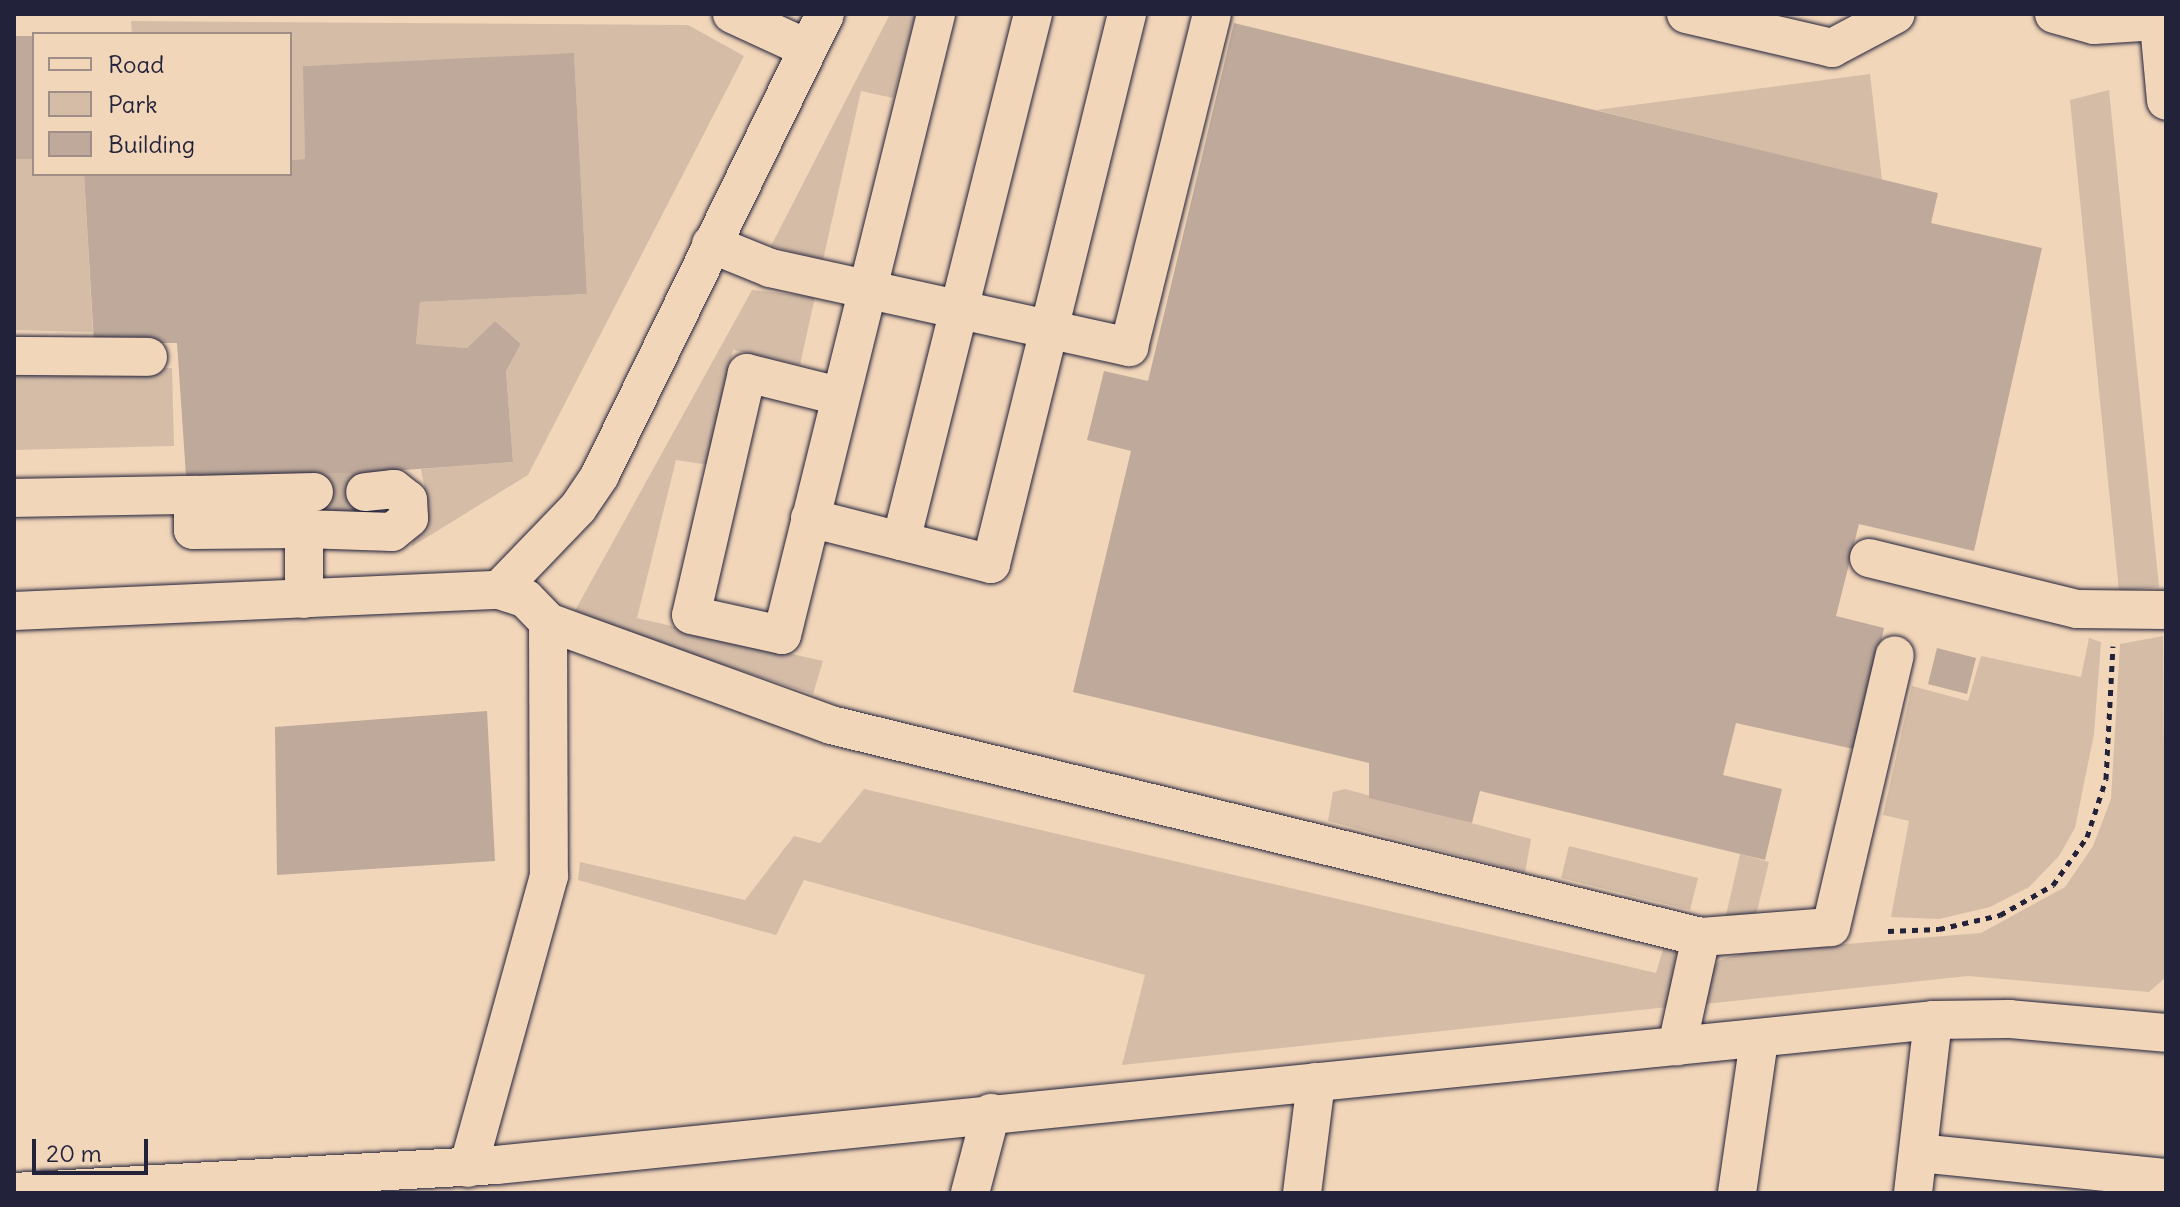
<!DOCTYPE html>
<style>
body{margin:0}
#map{position:relative;width:2180px;height:1207px;overflow:hidden;background:#f2d6b9;font-family:Delius,sans-serif}
div>[style]{position:absolute}
.green>*{inset:0;background:#d4bca7}
.building>*{inset:0;background:#bea99a}
.minor-tunnel>*{height:38px;margin-top:-19px;transform-origin:0;background:repeating-linear-gradient(90deg,#c8b2a0 0 38px,transparent 0 57px)}
.path>*{height:5px;margin-top:-2.5px;transform-origin:0;background:repeating-linear-gradient(90deg,#22223b 0 6px,transparent 0 12px)}
.roads{filter:drop-shadow(0 0 2px #22223b) drop-shadow(0 0 2px #22223b)}
.minor>*{height:38px;margin:-19px;padding:0 19px;transform-origin:19px;border-radius:19px;background:#f2d6b9}
span{translate:-50% -50%;white-space:nowrap;text-align:center;line-height:1.15;-webkit-text-stroke:7px #f2d6b9;paint-order:stroke}
.frame{position:absolute;inset:0;border:16px solid #22223b;pointer-events:none}
.legend{position:absolute;left:32px;top:32px;width:260px;height:144px;box-sizing:border-box;background:#f2d6b9;border:2px solid #9f8e87;margin:0;padding:10px 14px;list-style:none;font-size:24px;color:#22223b}
.legend li{display:flex;align-items:center;gap:16px;height:40px}
.legend b{width:40px;border:2px solid #9f8e87}
.scale{position:absolute;left:32px;top:1139px;width:116px;height:36px;box-sizing:border-box;border:4px solid #22223b;border-top:0;padding-left:10px;font-size:24px;line-height:28px;white-space:nowrap;color:#22223b;-webkit-text-stroke:6px #f2d6b9;paint-order:stroke}
</style>
<div id="map">
<div class="green">
<div style="clip-path:polygon(890px 14px,916px 14px,893px 98px,861px 91px,823px 260px,771px 246px)"></div>
<div style="clip-path:polygon(131px 21px,688px 25px,744px 56px,528px 475px,411px 547px,427px 500px,421px 469px,513px 462px,506px 371px,521px 344px,495px 321px,467px 348px,416px 344px,420px 302px,587px 294px,574px 54px,304px 66px,305px 159px,290px 160px,290px 34px,132px 34px)"></div>
<div style="clip-path:polygon(1870px 74px,1882px 180px,1596px 110px)"></div>
<div style="clip-path:polygon(2109px 90px,2159px 587px,2119px 591px,2070px 100px)"></div>
<div style="clip-path:polygon(14px 159px,34px 159px,34px 174px,84px 174px,93px 332px,14px 330px)"></div>
<div style="clip-path:polygon(752px 290px,815px 297px,800px 365px,733px 350px,709px 465px,676px 460px,637px 618px,823px 661px,813px 694px,572px 616px)"></div>
<div style="clip-path:polygon(172px 368px,174px 446px,14px 450px,14px 370px)"></div>
<div style="clip-path:polygon(2163px 636px,2166px 977px,2149px 992px,1968px 976px,1705px 1004px,1711px 969px,1720px 960px,1747px 952px,1981px 933px,2065px 887px,2093px 846px,2111px 799px,2120px 644px)"></div>
<div style="clip-path:polygon(2089px 638px,2101px 642px,2094px 734px,2075px 828px,2059px 856px,2029px 887px,1990px 907px,1939px 919px,1891px 917px,1909px 821px,1883px 815px,1912px 686px,1968px 701px,1981px 656px,2081px 677px)"></div>
<div style="clip-path:polygon(864px 789px,1656px 973px,1664px 946px,1676px 953px,1668px 1007px,1122px 1065px,1145px 975px,804px 880px,776px 935px,578px 880px,580px 862px,745px 900px,794px 836px,820px 843px)"></div>
<div style="clip-path:polygon(1345px 789px,1531px 839px,1525px 873px,1328px 821px,1333px 792px)"></div>
<div style="clip-path:polygon(1569px 846px,1698px 878px,1690px 910px,1561px 878px)"></div>
<div style="clip-path:polygon(1740px 854px,1769px 862px,1755px 919px,1724px 924px)"></div>
</div>
<div class="building">
<div style="clip-path:polygon(1234px 23px,1938px 193px,1931px 223px,2042px 248px,1974px 551px,1859px 524px,1836px 616px,1884px 628px,1858px 750px,1736px 723px,1723px 775px,1782px 789px,1765px 860px,1480px 791px,1472px 823px,1369px 798px,1369px 763px,1073px 692px,1131px 451px,1087px 440px,1104px 371px,1148px 381px)"></div>
<div style="clip-path:polygon(14px 36px,34px 36px,34px 159px,14px 159px)"></div>
<div style="clip-path:polygon(574px 53px,587px 294px,420px 302px,416px 344px,467px 348px,495px 321px,521px 344px,506px 371px,513px 462px,364px 473px,367px 512px,315px 514px,313px 475px,186px 476px,177px 343px,94px 343px,84px 174px,290px 174px,290px 160px,305px 159px,303px 66px)"></div>
<div style="clip-path:polygon(1937px 648px,1976px 658px,1967px 694px,1928px 684px)"></div>
<div style="clip-path:polygon(487px 711px,495px 861px,277px 875px,275px 727px)"></div>
</div>
<div class="minor-tunnel">
<div style="left:314px;top:492px;width:51px"></div>
</div>
<div class="path">
<div style="left:1888px;top:931px;width:51px;rotate:-2.2deg"></div>
<div style="left:1939px;top:929px;width:63px;rotate:-12.9deg"></div>
<div style="left:2000px;top:915px;width:61px;rotate:-29.5deg"></div>
<div style="left:2053px;top:885px;width:59px;rotate:-54.7deg"></div>
<div style="left:2087px;top:837px;width:61px;rotate:-71.9deg"></div>
<div style="left:2106px;top:779px;width:133px;rotate:-87deg"></div>
</div>
<div class="roads">
<div class="minor">
<div style="left:732px;top:14px;width:81px;rotate:24.7deg"></div>
<div style="left:1033px;top:14px;width:543px;rotate:104.06deg"></div>
<div style="left:901px;top:541px;width:93px;rotate:14.3deg"></div>
<div style="left:991px;top:564px;width:567px;rotate:-76.11deg"></div>
<div style="left:1686px;top:14px;width:150px;rotate:13.1deg"></div>
<div style="left:1832px;top:48px;width:72px;rotate:-28deg"></div>
<div style="left:2054px;top:14px;width:41px;rotate:15.4deg"></div>
<div style="left:2094px;top:25px;width:64px;rotate:-3.6deg"></div>
<div style="left:2158px;top:14px;width:87px;rotate:84.7deg"></div>
<div style="left:711px;top:244px;width:64px;rotate:22.1deg"></div>
<div style="left:770px;top:268px;width:368px;rotate:12.4deg"></div>
<div style="left:1129px;top:347px;width:343px;rotate:-76deg"></div>
<div style="left:14px;top:356px;width:134px;rotate:0.4deg"></div>
<div style="left:839px;top:396px;width:95px;rotate:-166deg"></div>
<div style="left:747px;top:373px;width:248px;rotate:103deg"></div>
<div style="left:691px;top:615px;width:93px;rotate:12.4deg"></div>
<div style="left:782px;top:635px;width:640px;rotate:-76.07deg"></div>
<div style="left:14px;top:498px;width:179px;rotate:-1deg"></div>
<div style="left:810px;top:518px;width:94px;rotate:14.2deg"></div>
<div style="left:304px;top:529px;width:88px;rotate:2deg"></div>
<div style="left:392px;top:532px;width:22px;rotate:-39deg"></div>
<div style="left:409px;top:518px;width:18px;rotate:-93deg"></div>
<div style="left:408px;top:500px;width:18px;rotate:-142deg"></div>
<div style="left:394px;top:489px;width:29px;rotate:174deg"></div>
<div style="left:1869px;top:558px;width:214px;rotate:13.8deg"></div>
<div style="left:2077px;top:609px;width:89px;rotate:0.6deg"></div>
<div style="left:499px;top:590px;width:114px;rotate:-46.1deg"></div>
<div style="left:578px;top:508px;width:40px;rotate:-56deg"></div>
<div style="left:600px;top:475px;width:513px;rotate:-63.98deg"></div>
<div style="left:304px;top:599px;width:70px;rotate:-90deg"></div>
<div style="left:304px;top:529px;width:111px;rotate:179.5deg"></div>
<div style="left:193px;top:530px;width:35px;rotate:-90deg"></div>
<div style="left:193px;top:495px;width:121px;rotate:-1.4deg"></div>
<div style="left:14px;top:611px;width:485px;rotate:-2.5deg"></div>
<div style="left:499px;top:590px;width:28px;rotate:18deg"></div>
<div style="left:526px;top:599px;width:32px;rotate:46deg"></div>
<div style="left:548px;top:622px;width:254px;rotate:89.8deg"></div>
<div style="left:549px;top:876px;width:303px;rotate:105.5deg"></div>
<div style="left:548px;top:622px;width:301px;rotate:20deg"></div>
<div style="left:831px;top:725px;width:895px;rotate:13.69deg"></div>
<div style="left:1701px;top:937px;width:112px;rotate:102.4deg"></div>
<div style="left:1701px;top:937px;width:130px;rotate:-4.4deg"></div>
<div style="left:1831px;top:927px;width:279px;rotate:-76.8deg"></div>
<div style="left:1919px;top:1153px;width:248px;rotate:5.8deg"></div>
<div style="left:14px;top:1192px;width:483px;rotate:-3.2deg"></div>
<div style="left:496px;top:1165px;width:1444px;rotate:-5.76deg"></div>
<div style="left:1933px;top:1020px;width:77px;rotate:-0.7deg"></div>
<div style="left:2010px;top:1019px;width:157px;rotate:5.1deg"></div>
<div style="left:970px;top:1193px;width:83px;rotate:-75.3deg"></div>
<div style="left:1302px;top:1193px;width:112px;rotate:-82.8deg"></div>
<div style="left:1737px;top:1193px;width:155px;rotate:-81.8deg"></div>
<div style="left:1913px;top:1193px;width:174px;rotate:-83.4deg"></div>
</div>
</div>
<div class="frame"></div>
<ul class="legend">
<li><b style="height:10px;background:#f2d6b9"></b>Road</li>
<li><b style="height:22px;background:#d4bca7"></b>Park</li>
<li><b style="height:22px;background:#bea99a"></b>Building</li>
</ul>
<div class="scale">20 m</div>
</div>
